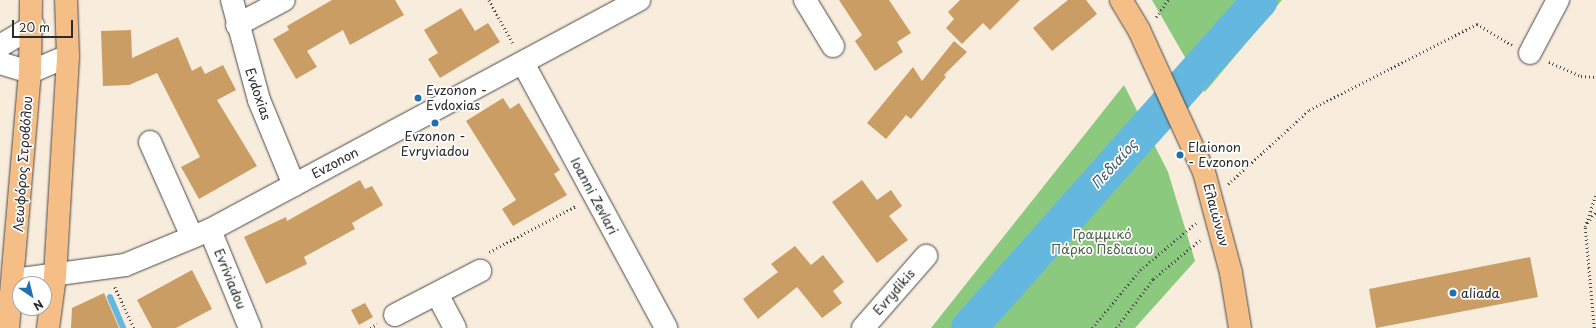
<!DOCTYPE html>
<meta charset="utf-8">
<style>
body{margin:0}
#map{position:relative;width:1596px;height:328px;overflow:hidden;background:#f8ecdc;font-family:"Playpen Sans",sans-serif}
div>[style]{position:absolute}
.green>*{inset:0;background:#8bc97f}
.stream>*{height:6px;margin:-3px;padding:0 3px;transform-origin:3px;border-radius:3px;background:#64b7df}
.river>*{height:36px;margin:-18px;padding:0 18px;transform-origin:18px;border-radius:18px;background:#64b7df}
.building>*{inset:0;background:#ca9d65}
.path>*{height:2.5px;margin-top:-1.25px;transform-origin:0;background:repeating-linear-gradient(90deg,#4a4846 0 1px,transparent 0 4px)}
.roads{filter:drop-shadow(0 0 1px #4a4846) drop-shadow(0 0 1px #4a4846)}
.minor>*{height:22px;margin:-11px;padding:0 11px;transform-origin:11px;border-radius:11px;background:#fff}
.major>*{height:22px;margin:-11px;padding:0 11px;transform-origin:11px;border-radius:11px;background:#f5be86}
.dots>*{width:11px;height:11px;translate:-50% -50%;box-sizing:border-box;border:2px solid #fff;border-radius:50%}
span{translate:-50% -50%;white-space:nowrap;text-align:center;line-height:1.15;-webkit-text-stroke:3.5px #fff;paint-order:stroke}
.poi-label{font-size:13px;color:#2b2b2b}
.left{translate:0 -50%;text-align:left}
.street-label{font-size:13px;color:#2b2b2b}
.park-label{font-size:13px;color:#4d6248}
.water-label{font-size:14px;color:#3f5c6a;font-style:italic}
.north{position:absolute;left:12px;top:276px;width:40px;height:40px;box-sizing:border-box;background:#fff;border:1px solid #aaa;border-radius:50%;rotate:145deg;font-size:11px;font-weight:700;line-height:16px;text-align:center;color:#2b2b2b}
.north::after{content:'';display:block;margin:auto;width:14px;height:18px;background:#1f6fb2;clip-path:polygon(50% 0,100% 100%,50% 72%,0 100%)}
.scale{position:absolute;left:12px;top:20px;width:61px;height:18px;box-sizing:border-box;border:2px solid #2b2b2b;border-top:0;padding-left:5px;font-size:12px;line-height:14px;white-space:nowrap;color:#2b2b2b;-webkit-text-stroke:3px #fff;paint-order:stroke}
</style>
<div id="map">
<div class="green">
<div style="clip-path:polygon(1152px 0,1282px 0,1205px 92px)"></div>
<div style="clip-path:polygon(1124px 85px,1168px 172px,1195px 261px,1135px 328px,931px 328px)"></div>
</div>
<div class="stream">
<div style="left:110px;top:297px;width:34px;rotate:67deg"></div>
</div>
<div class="river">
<div style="left:969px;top:328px;width:438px;rotate:-48.4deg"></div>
</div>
<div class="building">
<div style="clip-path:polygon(332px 0,395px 0,404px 15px,350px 45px,343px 30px,307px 51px,317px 67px,296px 79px,273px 39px,289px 30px,287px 26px)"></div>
<div style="clip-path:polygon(839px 0,889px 0,911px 33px,897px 42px,903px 52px,875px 71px,855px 41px,862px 35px)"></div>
<div style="clip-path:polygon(960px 0,1020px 0,990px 30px,983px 23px,962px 44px,946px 28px,954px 19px,948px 12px)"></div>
<div style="clip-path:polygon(1068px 0,1086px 0,1097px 14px,1052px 51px,1033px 28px)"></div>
<div style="clip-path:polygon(461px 8px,475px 31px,488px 23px,500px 42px,440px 78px,428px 59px,438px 53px,424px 30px)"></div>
<div style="clip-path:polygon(131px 30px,132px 58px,178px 37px,192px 71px,201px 66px,205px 74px,223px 65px,236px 90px,217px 100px,257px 166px,199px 199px,181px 167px,200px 157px,157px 73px,129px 85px,103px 86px,101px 31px)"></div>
<div style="clip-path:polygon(954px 41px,967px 52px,944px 75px,946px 77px,911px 119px,906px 115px,886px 139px,867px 123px,913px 67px,922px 81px)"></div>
<div style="clip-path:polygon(503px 98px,510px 109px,519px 103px,560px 170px,554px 174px,567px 195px,513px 226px,502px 209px,516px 200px,466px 121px)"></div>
<div style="clip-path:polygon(360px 180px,365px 189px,372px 186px,383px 205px,352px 223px,355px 229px,304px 257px,307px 264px,266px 284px,244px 237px,286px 217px,287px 221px)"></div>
<div style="clip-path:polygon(862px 180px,877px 200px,891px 190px,902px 206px,889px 216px,908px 240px,877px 263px,832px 202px)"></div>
<div style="clip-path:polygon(795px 246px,811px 265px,823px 255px,844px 282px,833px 291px,842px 303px,822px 318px,797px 287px,758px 319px,743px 299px,778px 272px,771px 264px)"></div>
<div style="clip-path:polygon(1530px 257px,1538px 297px,1376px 328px,1369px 289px)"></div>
<div style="clip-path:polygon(192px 270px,212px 309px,176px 328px,152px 328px,137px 300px)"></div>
<div style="clip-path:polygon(104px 293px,119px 328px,71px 328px,72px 308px)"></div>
<div style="clip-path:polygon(365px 303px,373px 317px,359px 325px,351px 310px)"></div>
</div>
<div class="path">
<div style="left:489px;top:0;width:49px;rotate:60.8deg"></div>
<div style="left:1156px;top:17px;width:21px;rotate:-55deg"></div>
<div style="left:1549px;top:62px;width:35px;rotate:24deg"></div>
<div style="left:1581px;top:76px;width:15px;rotate:4deg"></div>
<div style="left:1228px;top:184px;width:110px;rotate:-42.4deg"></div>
<div style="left:1309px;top:110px;width:189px;rotate:-27.1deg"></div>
<div style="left:1477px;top:24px;width:41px;rotate:31deg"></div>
<div style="left:1587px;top:223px;width:15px;rotate:-53deg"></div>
<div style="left:489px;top:252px;width:98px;rotate:-27.9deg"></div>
<div style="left:115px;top:287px;width:45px;rotate:65.1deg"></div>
<div style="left:370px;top:328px;width:8px;rotate:-30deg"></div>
<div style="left:1092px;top:328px;width:75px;rotate:-50.4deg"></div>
<div style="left:1140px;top:270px;width:75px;rotate:-40.1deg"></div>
<div style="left:1116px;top:328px;width:61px;rotate:-52.9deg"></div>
<div style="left:1153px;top:279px;width:61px;rotate:-39.7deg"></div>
<div style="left:1594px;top:328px;width:101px;rotate:-95.1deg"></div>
<div style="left:1585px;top:227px;width:35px;rotate:-72deg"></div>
</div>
<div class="roads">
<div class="minor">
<div style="left:232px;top:0;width:104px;rotate:74.9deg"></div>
<div style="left:259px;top:100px;width:92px;rotate:67.6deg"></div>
<div style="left:805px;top:0;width:54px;rotate:58.7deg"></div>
<div style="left:237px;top:25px;width:53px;rotate:-28deg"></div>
<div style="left:0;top:46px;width:39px;rotate:-31deg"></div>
<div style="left:1530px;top:53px;width:60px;rotate:-62.2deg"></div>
<div style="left:0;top:63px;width:31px;rotate:17deg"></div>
<div style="left:30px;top:72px;width:41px;rotate:-22.8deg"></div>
<div style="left:523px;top:63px;width:301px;rotate:61.6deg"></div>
<div style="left:150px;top:142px;width:104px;rotate:66.1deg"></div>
<div style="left:210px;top:230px;width:106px;rotate:67.8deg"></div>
<div style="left:14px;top:280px;width:112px;rotate:-7.7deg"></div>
<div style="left:125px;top:265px;width:92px;rotate:-22.4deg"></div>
<div style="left:210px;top:230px;width:487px;rotate:-28.2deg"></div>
<div style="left:437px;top:294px;width:38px;rotate:62deg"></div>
<div style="left:395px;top:315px;width:96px;rotate:-27.4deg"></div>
<div style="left:863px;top:328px;width:96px;rotate:-48.8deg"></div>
</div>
<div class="major">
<div style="left:1121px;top:0;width:35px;rotate:59deg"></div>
<div style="left:1139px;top:30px;width:156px;rotate:65.4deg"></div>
<div style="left:1204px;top:172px;width:105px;rotate:75deg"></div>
<div style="left:1231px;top:273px;width:56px;rotate:80.7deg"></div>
<div style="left:8px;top:328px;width:257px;rotate:-85.1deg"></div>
<div style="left:30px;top:72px;width:72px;rotate:-89.2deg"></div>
<div style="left:48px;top:328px;width:52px;rotate:-82.3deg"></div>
<div style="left:55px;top:276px;width:220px;rotate:-86.6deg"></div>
<div style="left:68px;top:56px;width:56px;rotate:-92deg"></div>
</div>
</div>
<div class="dots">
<div style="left:418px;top:98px;background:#1f6fb2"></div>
<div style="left:435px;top:123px;background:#1f6fb2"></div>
<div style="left:1180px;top:155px;background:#1f6fb2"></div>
<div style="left:1453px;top:293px;background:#1f6fb2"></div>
</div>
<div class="poi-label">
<span class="left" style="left:426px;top:98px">Evzonon -<br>Evdoxias</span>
<span style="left:435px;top:144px">Evzonon -<br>Evryviadou</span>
<span class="left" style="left:1188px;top:155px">Elaionon<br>- Evzonon</span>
<span class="left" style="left:1461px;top:293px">aliada</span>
</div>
<div class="street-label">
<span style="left:258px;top:94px;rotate:71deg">Evdoxias</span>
<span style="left:335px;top:163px;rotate:-28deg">Evzonon</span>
<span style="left:23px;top:164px;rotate:-86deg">Λεωφόρος Στροβόλου</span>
<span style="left:594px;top:196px;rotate:62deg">Ioanni Zevlari</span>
<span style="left:1216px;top:215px;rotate:75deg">Ελαιώνων</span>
<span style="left:230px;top:279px;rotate:68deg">Evriviadou</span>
<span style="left:894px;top:292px;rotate:-49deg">Evrydikis</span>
</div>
<div class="park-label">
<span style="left:1102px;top:242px">Γραμμικό<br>Πάρκο Πεδιαίου</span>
</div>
<div class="water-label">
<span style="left:1114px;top:164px;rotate:-48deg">Πεδιαίος</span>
</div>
<div class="north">N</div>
<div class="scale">20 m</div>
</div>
